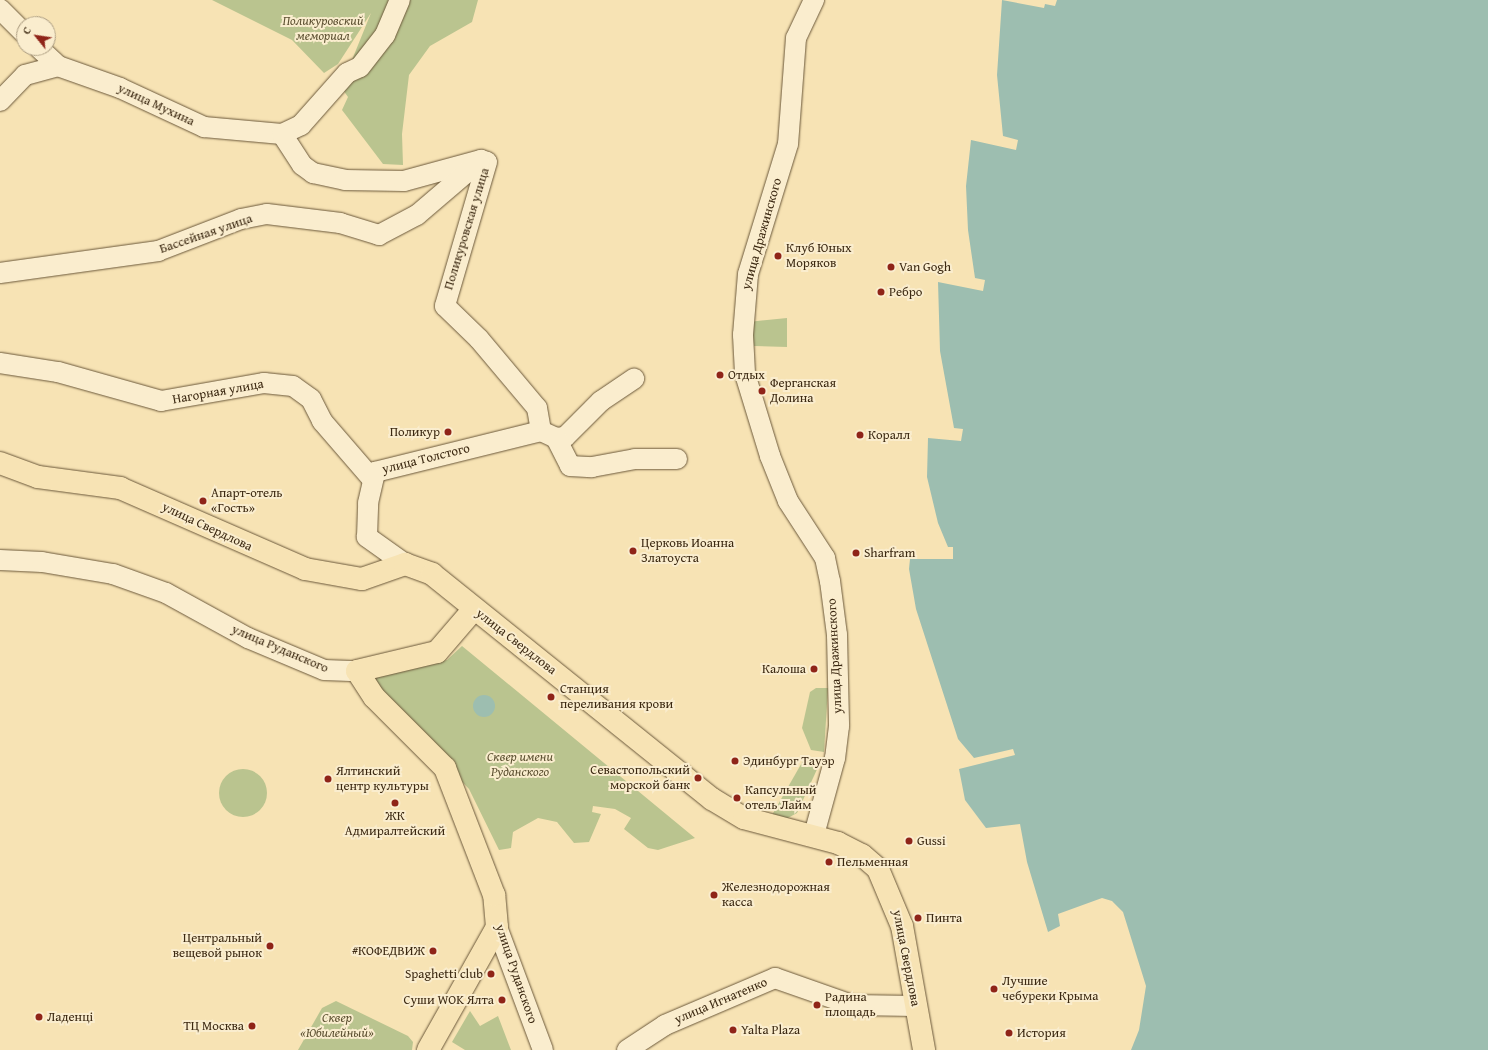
<!DOCTYPE html>
<meta charset="utf-8">
<style>
body{margin:0}
#map{position:relative;width:1488px;height:1050px;overflow:hidden;background:#f7e3b4;font-family:"Gentium Book Plus",serif}
div>[style]{position:absolute}
.green>*{inset:0;background:#bac48f}
.round{border-radius:50%}
.water>*{inset:0;background:#9dbeb0}
.roads{filter:drop-shadow(0 0 1px #6b583a) drop-shadow(0 0 1px #6b583a)}
.minor>*{height:20px;margin:-10px;padding:0 10px;transform-origin:10px;border-radius:10px;background:#faedce}
.major>*{height:22px;margin:-11px;padding:0 11px;transform-origin:11px;border-radius:11px;background:#f7e3b4}
.dots>*{width:11px;height:11px;translate:-50% -50%;box-sizing:border-box;border:2px solid #faedce;border-radius:50%}
span{translate:-50% -50%;white-space:nowrap;text-align:center;line-height:1.15;-webkit-text-stroke:4px #faedce;paint-order:stroke}
.park-label{font-size:13px;color:#5c5031;font-style:italic}
.street-label{font-size:13px;color:#3c2912}
.poi-label{font-size:13px;color:#3c2912}
.left{translate:0 -50%;text-align:left}
.right{translate:-100% -50%;text-align:right}
.north{position:absolute;left:16px;top:16px;width:40px;height:40px;box-sizing:border-box;background:#faedce;border:1px solid #ae9f83;border-radius:50%;rotate:300deg;font-size:11px;font-weight:700;line-height:16px;text-align:center;color:#3c2912}
.north::after{content:'';display:block;margin:auto;width:14px;height:18px;background:#8f2418;clip-path:polygon(50% 0,100% 100%,50% 72%,0 100%)}
</style>
<div id="map">
<div class="green">
<div style="clip-path:polygon(212px 0,478px 0,472px 22px,430px 46px,409px 75px,402px 134px,403px 165px,383px 164px,342px 110px,348px 97px,341px 87px,371px 13px,338px 64px,324px 73px,292px 40px)"></div>
<div style="clip-path:polygon(787px 318px,787px 347px,754px 346px,748px 322px)"></div>
<div style="clip-path:polygon(462px 646px,575px 739px,695px 838px,658px 850px,648px 848px,624px 829px,631px 818px,615px 809px,593px 806px,592px 812px,601px 814px,589px 842px,574px 843px,557px 822px,538px 818px,513px 832px,511px 848px,499px 850px,469px 789px,362px 677px,447px 660px)"></div>
<div style="clip-path:polygon(816px 688px,828px 688px,824px 752px,811px 750px,802px 728px,810px 692px)"></div>
<div style="clip-path:polygon(804px 759px,819px 765px,797px 813px,786px 819px,772px 815px)"></div>
<div class="round" style="left:219px;top:769px;width:48px;height:48px"></div>
<div style="clip-path:polygon(336px 1001px,408px 1036px,413px 1042px,412px 1050px,298px 1050px,322px 1008px)"></div>
<div style="clip-path:polygon(470px 1011px,480px 1026px,498px 1016px,511px 1050px,465px 1050px,452px 1042px)"></div>
</div>
<div class="water">
<div style="clip-path:polygon(1002px 0,1044px 8px,1045px 4px,1055px 6px,1057px 0,1488px 0,1488px 1050px,1131px 1050px,1139px 1030px,1146px 986px,1123px 912px,1112px 901px,1102px 898px,1058px 914px,1060px 926px,1048px 932px,1027px 862px,1020px 824px,986px 828px,965px 800px,959px 769px,1015px 755px,1013px 749px,974px 758px,958px 739px,916px 609px,909px 569px,910px 559px,953px 559px,953px 547px,948px 547px,938px 523px,927px 477px,928px 438px,961px 441px,963px 429px,954px 428px,940px 351px,938px 282px,983px 291px,985px 280px,975px 278px,968px 230px,966px 186px,971px 140px,1016px 150px,1018px 140px,1003px 136px,997px 75px)"></div>
<div class="round" style="left:473px;top:695px;width:22px;height:22px"></div>
</div>
<div class="roads">
<div class="minor">
<div style="left:814px;top:0;width:42px;rotate:115.3deg"></div>
<div style="left:796px;top:38px;width:106px;rotate:94.3deg"></div>
<div style="left:788px;top:144px;width:136px;rotate:107.1deg"></div>
<div style="left:748px;top:274px;width:61px;rotate:94.7deg"></div>
<div style="left:743px;top:335px;width:39px;rotate:87deg"></div>
<div style="left:745px;top:374px;width:86px;rotate:73deg"></div>
<div style="left:770px;top:456px;width:48px;rotate:68.2deg"></div>
<div style="left:788px;top:501px;width:68px;rotate:57deg"></div>
<div style="left:825px;top:558px;width:24px;rotate:78deg"></div>
<div style="left:830px;top:581px;width:54px;rotate:82.6deg"></div>
<div style="left:837px;top:635px;width:91px;rotate:88.7deg"></div>
<div style="left:839px;top:726px;width:32px;rotate:97deg"></div>
<div style="left:835px;top:758px;width:80px;rotate:105.3deg"></div>
<div style="left:0;top:9px;width:34px;rotate:45deg"></div>
<div style="left:39px;top:48px;width:26px;rotate:43deg"></div>
<div style="left:58px;top:66px;width:66px;rotate:19.5deg"></div>
<div style="left:120px;top:88px;width:93px;rotate:24.9deg"></div>
<div style="left:204px;top:127px;width:78px;rotate:5.1deg"></div>
<div style="left:0;top:101px;width:36px;rotate:-46deg"></div>
<div style="left:25px;top:75px;width:34px;rotate:-15deg"></div>
<div style="left:282px;top:134px;width:37px;rotate:57deg"></div>
<div style="left:302px;top:165px;width:14px;rotate:36deg"></div>
<div style="left:313px;top:173px;width:33px;rotate:12deg"></div>
<div style="left:345px;top:180px;width:59px;rotate:1deg"></div>
<div style="left:404px;top:181px;width:80px;rotate:-15.3deg"></div>
<div style="left:481px;top:160px;width:6px;rotate:18deg"></div>
<div style="left:487px;top:162px;width:150px;rotate:106.3deg"></div>
<div style="left:445px;top:306px;width:47px;rotate:44.1deg"></div>
<div style="left:479px;top:339px;width:90px;rotate:50deg"></div>
<div style="left:537px;top:408px;width:23px;rotate:80deg"></div>
<div style="left:282px;top:134px;width:21px;rotate:-25deg"></div>
<div style="left:301px;top:125px;width:69px;rotate:-48.5deg"></div>
<div style="left:347px;top:73px;width:14px;rotate:-25deg"></div>
<div style="left:360px;top:67px;width:41px;rotate:-52deg"></div>
<div style="left:385px;top:35px;width:38px;rotate:-67deg"></div>
<div style="left:0;top:273px;width:160px;rotate:-7.9deg"></div>
<div style="left:158px;top:251px;width:89px;rotate:-21.1deg"></div>
<div style="left:241px;top:219px;width:26px;rotate:-11deg"></div>
<div style="left:267px;top:214px;width:74px;rotate:7deg"></div>
<div style="left:340px;top:223px;width:41px;rotate:17.1deg"></div>
<div style="left:379px;top:235px;width:43px;rotate:-27.8deg"></div>
<div style="left:417px;top:215px;width:82px;rotate:-40.5deg"></div>
<div style="left:0;top:363px;width:59px;rotate:8.8deg"></div>
<div style="left:58px;top:372px;width:107px;rotate:15.7deg"></div>
<div style="left:161px;top:401px;width:105px;rotate:-9.9deg"></div>
<div style="left:264px;top:383px;width:29px;rotate:6deg"></div>
<div style="left:293px;top:386px;width:22px;rotate:36deg"></div>
<div style="left:311px;top:399px;width:25px;rotate:63deg"></div>
<div style="left:322px;top:421px;width:77px;rotate:49.2deg"></div>
<div style="left:556px;top:438px;width:9px;rotate:-6deg"></div>
<div style="left:565px;top:437px;width:51px;rotate:-45deg"></div>
<div style="left:601px;top:401px;width:40px;rotate:-34deg"></div>
<div style="left:0;top:560px;width:42px;rotate:2.7deg"></div>
<div style="left:42px;top:562px;width:72px;rotate:9.6deg"></div>
<div style="left:113px;top:574px;width:56px;rotate:19.7deg"></div>
<div style="left:166px;top:593px;width:94px;rotate:28.8deg"></div>
<div style="left:248px;top:638px;width:82px;rotate:22.8deg"></div>
<div style="left:324px;top:670px;width:33px;rotate:2deg"></div>
<div style="left:405px;top:564px;width:47px;rotate:-144.6deg"></div>
<div style="left:367px;top:537px;width:34px;rotate:-88deg"></div>
<div style="left:368px;top:503px;width:32px;rotate:-77deg"></div>
<div style="left:375px;top:472px;width:171px;rotate:-13.9deg"></div>
<div style="left:541px;top:431px;width:17px;rotate:25deg"></div>
<div style="left:556px;top:438px;width:31px;rotate:63deg"></div>
<div style="left:570px;top:466px;width:22px;rotate:3deg"></div>
<div style="left:592px;top:467px;width:44px;rotate:-10.5deg"></div>
<div style="left:635px;top:459px;width:42px"></div>
<div style="left:497px;top:927px;width:131px;rotate:69.5deg"></div>
<div style="left:627px;top:1050px;width:45px;rotate:-33.3deg"></div>
<div style="left:665px;top:1025px;width:120px;rotate:-23.1deg"></div>
<div style="left:775px;top:978px;width:82px;rotate:19.3deg"></div>
<div style="left:852px;top:1005px;width:63px;rotate:0.9deg"></div>
</div>
<div class="major">
<div style="left:0;top:463px;width:40px;rotate:20.2deg"></div>
<div style="left:38px;top:477px;width:83px;rotate:7.6deg"></div>
<div style="left:120px;top:488px;width:202px;rotate:23.6deg"></div>
<div style="left:305px;top:569px;width:58px;rotate:10deg"></div>
<div style="left:362px;top:579px;width:46px;rotate:-19.2deg"></div>
<div style="left:405px;top:564px;width:29px;rotate:20deg"></div>
<div style="left:432px;top:574px;width:359px;rotate:38.8deg"></div>
<div style="left:712px;top:799px;width:37px;rotate:31deg"></div>
<div style="left:744px;top:818px;width:97px;rotate:14.9deg"></div>
<div style="left:838px;top:843px;width:27px;rotate:27deg"></div>
<div style="left:862px;top:855px;width:21px;rotate:41deg"></div>
<div style="left:878px;top:869px;width:62px;rotate:67.2deg"></div>
<div style="left:902px;top:926px;width:126px;rotate:79.9deg"></div>
<div style="left:428px;top:1050px;width:141px;rotate:-60.7deg"></div>
<div style="left:497px;top:927px;width:32px;rotate:-95deg"></div>
<div style="left:494px;top:895px;width:136px;rotate:-111.1deg"></div>
<div style="left:445px;top:768px;width:100px;rotate:-135deg"></div>
<div style="left:374px;top:697px;width:31px;rotate:-123deg"></div>
<div style="left:357px;top:671px;width:82px;rotate:-13.4deg"></div>
<div style="left:437px;top:652px;width:57px;rotate:-49.3deg"></div>
</div>
</div>
<div class="dots">
<div style="left:778px;top:256px;background:#8f2418"></div>
<div style="left:891px;top:267px;background:#8f2418"></div>
<div style="left:881px;top:292px;background:#8f2418"></div>
<div style="left:720px;top:375px;background:#8f2418"></div>
<div style="left:762px;top:391px;background:#8f2418"></div>
<div style="left:448px;top:432px;background:#8f2418"></div>
<div style="left:860px;top:435px;background:#8f2418"></div>
<div style="left:203px;top:501px;background:#8f2418"></div>
<div style="left:633px;top:551px;background:#8f2418"></div>
<div style="left:856px;top:553px;background:#8f2418"></div>
<div style="left:814px;top:669px;background:#8f2418"></div>
<div style="left:551px;top:697px;background:#8f2418"></div>
<div style="left:735px;top:761px;background:#8f2418"></div>
<div style="left:698px;top:778px;background:#8f2418"></div>
<div style="left:328px;top:779px;background:#8f2418"></div>
<div style="left:737px;top:798px;background:#8f2418"></div>
<div style="left:395px;top:803px;background:#8f2418"></div>
<div style="left:909px;top:841px;background:#8f2418"></div>
<div style="left:829px;top:862px;background:#8f2418"></div>
<div style="left:714px;top:895px;background:#8f2418"></div>
<div style="left:918px;top:918px;background:#8f2418"></div>
<div style="left:270px;top:946px;background:#8f2418"></div>
<div style="left:433px;top:951px;background:#8f2418"></div>
<div style="left:491px;top:974px;background:#8f2418"></div>
<div style="left:994px;top:989px;background:#8f2418"></div>
<div style="left:502px;top:1000px;background:#8f2418"></div>
<div style="left:817px;top:1005px;background:#8f2418"></div>
<div style="left:39px;top:1017px;background:#8f2418"></div>
<div style="left:252px;top:1026px;background:#8f2418"></div>
<div style="left:733px;top:1030px;background:#8f2418"></div>
<div style="left:1009px;top:1033px;background:#8f2418"></div>
</div>
<div class="park-label">
<span style="left:323px;top:29px">Поликуровский<br>мемориал</span>
<span style="left:520px;top:765px">Сквер имени<br>Руданского</span>
<span style="left:337px;top:1026px">Сквер<br>«Юбилейный»</span>
</div>
<div class="street-label">
<span style="left:156px;top:105px;rotate:25deg">улица Мухина</span>
<span style="left:467px;top:229px;rotate:-73deg">Поликуровская улица</span>
<span style="left:206px;top:234px;rotate:-19deg">Бассейная улица</span>
<span style="left:762px;top:234px;rotate:-74deg">улица Дражинского</span>
<span style="left:218px;top:392px;rotate:-10deg">Нагорная улица</span>
<span style="left:426px;top:459px;rotate:-14deg">улица Толстого</span>
<span style="left:207px;top:527px;rotate:25deg">улица Свердлова</span>
<span style="left:516px;top:642px;rotate:38deg">улица Свердлова</span>
<span style="left:280px;top:649px;rotate:23deg">улица Руданского</span>
<span style="left:835px;top:656px;rotate:-93deg">улица Дражинского</span>
<span style="left:906px;top:958px;rotate:79deg">улица Свердлова</span>
<span style="left:516px;top:974px;rotate:71deg">улица Руданского</span>
<span style="left:721px;top:1001px;rotate:-23deg">улица Игнатенко</span>
</div>
<div class="poi-label">
<span class="left" style="left:786px;top:256px">Клуб Юных<br>Моряков</span>
<span class="left" style="left:899px;top:267px">Van Gogh</span>
<span class="left" style="left:889px;top:292px">Ребро</span>
<span class="left" style="left:728px;top:375px">Отдых</span>
<span class="left" style="left:770px;top:391px">Ферганская<br>Долина</span>
<span class="right" style="left:440px;top:432px">Поликур</span>
<span class="left" style="left:868px;top:435px">Коралл</span>
<span class="left" style="left:211px;top:501px">Апарт-отель<br>«Гость»</span>
<span class="left" style="left:641px;top:551px">Церковь Иоанна<br>Златоуста</span>
<span class="left" style="left:864px;top:553px">Sharfram</span>
<span class="right" style="left:806px;top:669px">Калоша</span>
<span class="left" style="left:560px;top:697px">Станция<br>переливания крови</span>
<span class="left" style="left:743px;top:761px">Эдинбург Тауэр</span>
<span class="right" style="left:690px;top:778px">Севастопольский<br>морской банк</span>
<span class="left" style="left:336px;top:779px">Ялтинский<br>центр культуры</span>
<span class="left" style="left:745px;top:798px">Капсульный<br>отель Лайм</span>
<span style="left:395px;top:824px">ЖК<br>Адмиралтейский</span>
<span class="left" style="left:917px;top:841px">Gussi</span>
<span class="left" style="left:837px;top:862px">Пельменная</span>
<span class="left" style="left:722px;top:895px">Железнодорожная<br>касса</span>
<span class="left" style="left:926px;top:918px">Пинта</span>
<span class="right" style="left:262px;top:946px">Центральный<br>вещевой рынок</span>
<span class="right" style="left:425px;top:951px">#КОФЕДВИЖ</span>
<span class="right" style="left:483px;top:974px">Spaghetti club</span>
<span class="left" style="left:1002px;top:989px">Лучшие<br>чебуреки Крыма</span>
<span class="left" style="left:825px;top:1005px">Радина<br>площадь</span>
<span class="right" style="left:494px;top:1000px">Суши WOK Ялта</span>
<span class="left" style="left:47px;top:1017px">Ладенці</span>
<span class="right" style="left:244px;top:1026px">ТЦ Москва</span>
<span class="left" style="left:741px;top:1030px">Yalta Plaza</span>
<span class="left" style="left:1017px;top:1033px">История</span>
</div>
<div class="north">С</div>
</div>
